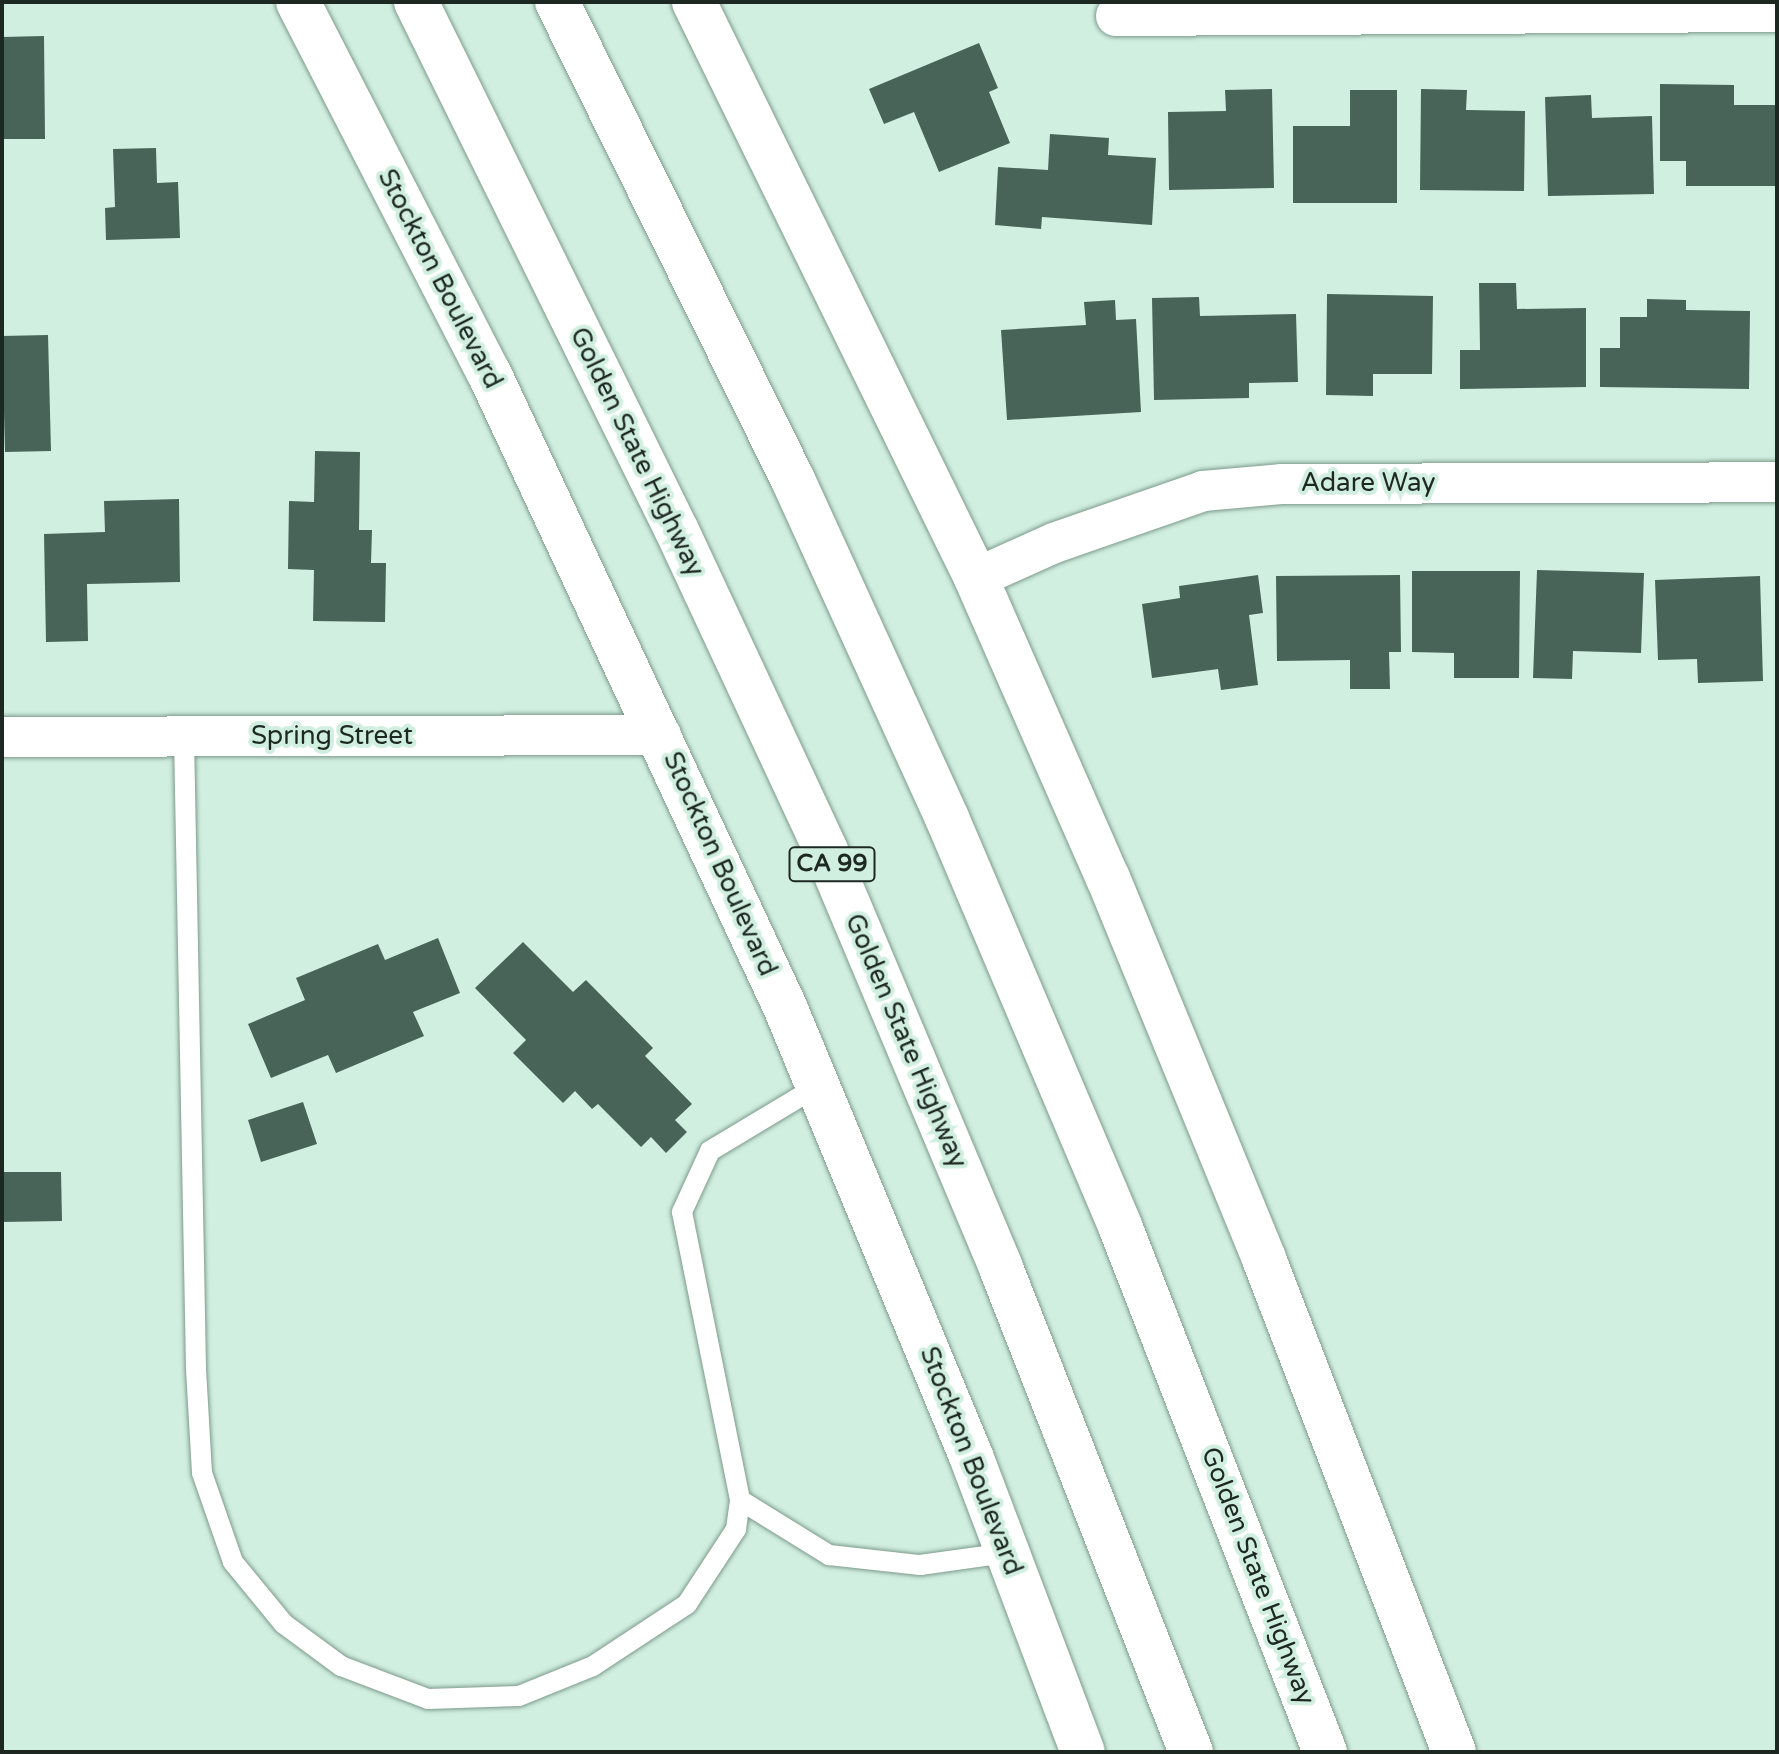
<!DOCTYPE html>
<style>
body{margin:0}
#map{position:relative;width:1779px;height:1754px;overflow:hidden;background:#d1efe0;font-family:"Varela Round",sans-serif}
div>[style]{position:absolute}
.building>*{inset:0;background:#486357}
.roads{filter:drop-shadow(0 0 2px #7d9a8c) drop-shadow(0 0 2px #7d9a8c)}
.lane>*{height:20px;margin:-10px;padding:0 10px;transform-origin:10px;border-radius:10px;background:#fff}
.street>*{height:40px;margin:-20px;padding:0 20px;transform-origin:20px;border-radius:20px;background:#fff}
.secondary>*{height:44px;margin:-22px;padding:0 22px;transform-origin:22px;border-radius:22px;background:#fff}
.highway>*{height:44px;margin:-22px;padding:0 22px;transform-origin:22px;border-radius:22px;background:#fff}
span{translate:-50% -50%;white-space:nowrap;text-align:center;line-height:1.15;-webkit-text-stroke:8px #d1efe0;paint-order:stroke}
.shield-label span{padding:2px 6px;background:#d1efe0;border:2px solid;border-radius:6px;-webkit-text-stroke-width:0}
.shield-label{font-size:24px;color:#1d2823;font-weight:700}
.street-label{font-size:26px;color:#1d2823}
.frame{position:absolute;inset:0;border:4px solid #1d2823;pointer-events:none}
</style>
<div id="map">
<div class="building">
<div style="clip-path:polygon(44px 36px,45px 139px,2px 139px,2px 37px)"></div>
<div style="clip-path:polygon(979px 43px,998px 88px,989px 92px,1010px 143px,939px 172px,914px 112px,884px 124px,869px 89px)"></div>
<div style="clip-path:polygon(1660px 84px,1734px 85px,1734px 105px,1777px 105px,1777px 186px,1686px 186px,1686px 161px,1660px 161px)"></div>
<div style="clip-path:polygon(1272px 89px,1274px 188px,1169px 190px,1168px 112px,1226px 111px,1225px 90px)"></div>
<div style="clip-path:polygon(1421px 89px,1467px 90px,1466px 110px,1525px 111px,1524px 191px,1420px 190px)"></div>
<div style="clip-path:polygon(1350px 90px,1397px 90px,1397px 203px,1293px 203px,1293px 126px,1350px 126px)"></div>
<div style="clip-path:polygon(1591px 95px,1592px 118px,1652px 116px,1654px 194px,1548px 196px,1545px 97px)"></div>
<div style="clip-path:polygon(1050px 134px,1109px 138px,1108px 155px,1156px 158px,1152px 225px,1042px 217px,1041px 229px,995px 225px,998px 167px,1048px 170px)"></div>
<div style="clip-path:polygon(156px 148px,157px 183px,178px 182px,180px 238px,106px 240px,105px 208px,115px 207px,113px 149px)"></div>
<div style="clip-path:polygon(1479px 283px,1516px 283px,1517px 309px,1586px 308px,1586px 387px,1460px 389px,1460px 350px,1480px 350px)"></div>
<div style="clip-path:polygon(1327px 294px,1433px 296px,1432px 374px,1373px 374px,1373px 396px,1326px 395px)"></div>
<div style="clip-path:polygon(1199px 297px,1200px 316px,1296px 314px,1298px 382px,1249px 383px,1249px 398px,1154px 400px,1152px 298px)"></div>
<div style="clip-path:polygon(1647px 299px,1686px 300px,1686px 310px,1750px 311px,1749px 389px,1600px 387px,1600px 348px,1620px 348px,1620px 317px,1647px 317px)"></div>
<div style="clip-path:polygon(1115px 300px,1116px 320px,1136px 319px,1141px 412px,1007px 420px,1001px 330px,1086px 325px,1084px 302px)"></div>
<div style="clip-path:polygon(48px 335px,51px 451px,5px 452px,2px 336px)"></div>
<div style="clip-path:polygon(315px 451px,360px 452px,359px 530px,372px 530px,371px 563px,386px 563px,385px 622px,313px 621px,314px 570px,288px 569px,289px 501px,314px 502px)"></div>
<div style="clip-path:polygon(179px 499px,180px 582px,87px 584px,88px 641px,46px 642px,44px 534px,105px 532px,104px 501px)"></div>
<div style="clip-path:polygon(1537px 570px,1644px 573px,1641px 653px,1573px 651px,1572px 679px,1533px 678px)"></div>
<div style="clip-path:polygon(1412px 571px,1520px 571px,1519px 678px,1454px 678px,1454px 653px,1412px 652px)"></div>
<div style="clip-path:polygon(1258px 575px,1263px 613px,1249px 615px,1258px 685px,1221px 690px,1218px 669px,1152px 678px,1142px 604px,1180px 598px,1179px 586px)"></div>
<div style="clip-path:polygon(1400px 575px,1401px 652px,1389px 652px,1390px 689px,1350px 689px,1350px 660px,1277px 661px,1276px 576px)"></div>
<div style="clip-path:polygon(1760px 576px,1763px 681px,1698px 683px,1697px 659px,1658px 660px,1655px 580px)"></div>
<div style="clip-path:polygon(438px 938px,460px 993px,413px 1012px,424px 1036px,336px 1073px,328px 1055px,271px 1078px,248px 1024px,305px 1000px,296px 978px,378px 944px,385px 960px)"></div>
<div style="clip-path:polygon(523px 942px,573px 992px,586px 980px,653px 1048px,645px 1056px,692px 1104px,675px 1120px,687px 1132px,666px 1153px,651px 1137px,641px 1147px,598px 1104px,592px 1109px,575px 1091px,563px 1103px,513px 1053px,526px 1040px,475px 988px)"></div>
<div style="clip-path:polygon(303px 1102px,317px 1144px,261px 1162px,248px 1120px)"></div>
<div style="clip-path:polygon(2px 1172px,61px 1172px,62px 1221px,2px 1222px)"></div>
</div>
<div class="roads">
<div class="lane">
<div style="left:184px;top:737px;width:632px;rotate:88.91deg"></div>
<div style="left:196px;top:1369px;width:104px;rotate:86.7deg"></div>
<div style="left:202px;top:1473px;width:94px;rotate:70.8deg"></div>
<div style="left:233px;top:1562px;width:80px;rotate:50.6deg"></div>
<div style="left:284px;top:1624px;width:71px;rotate:36.4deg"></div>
<div style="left:341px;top:1666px;width:93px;rotate:20.8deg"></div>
<div style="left:428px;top:1699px;width:91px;rotate:-1.9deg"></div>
<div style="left:519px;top:1696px;width:80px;rotate:-22.1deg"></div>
<div style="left:593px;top:1666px;width:113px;rotate:-33.4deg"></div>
<div style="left:687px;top:1604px;width:90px;rotate:-56.8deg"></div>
<div style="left:736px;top:1529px;width:29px;rotate:-82deg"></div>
<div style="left:818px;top:1086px;width:126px;rotate:149deg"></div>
<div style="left:710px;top:1151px;width:67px;rotate:114.7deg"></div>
<div style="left:682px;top:1212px;width:294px;rotate:78.6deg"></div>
<div style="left:740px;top:1500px;width:105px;rotate:31.7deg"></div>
<div style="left:829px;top:1555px;width:92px;rotate:6.3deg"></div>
<div style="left:920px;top:1565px;width:88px;rotate:-7.9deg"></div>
</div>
<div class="street">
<div style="left:1116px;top:16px;width:661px;rotate:-0.35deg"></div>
<div style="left:976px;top:578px;width:85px;rotate:-24.2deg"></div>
<div style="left:1054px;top:543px;width:158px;rotate:-19.2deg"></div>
<div style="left:1203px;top:491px;width:78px;rotate:-5.1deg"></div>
<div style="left:1281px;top:484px;width:496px;rotate:-0.2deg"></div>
<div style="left:2px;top:737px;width:659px;rotate:-0.17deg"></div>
</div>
<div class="secondary">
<div style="left:298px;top:2px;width:417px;rotate:62.8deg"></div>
<div style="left:489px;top:373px;width:700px;rotate:64.97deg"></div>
<div style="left:785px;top:1007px;width:486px;rotate:67.5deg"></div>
<div style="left:971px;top:1456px;width:316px;rotate:69.3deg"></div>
<div style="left:694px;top:2px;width:641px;rotate:63.91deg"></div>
<div style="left:976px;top:578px;width:328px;rotate:66.3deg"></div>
<div style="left:1108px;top:878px;width:412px;rotate:67.7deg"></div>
<div style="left:1264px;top:1259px;width:528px;rotate:68.92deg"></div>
</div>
<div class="highway">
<div style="left:416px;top:2px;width:590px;rotate:63.74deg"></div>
<div style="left:677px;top:531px;width:353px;rotate:65deg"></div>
<div style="left:826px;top:851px;width:452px;rotate:67.2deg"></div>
<div style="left:1001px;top:1268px;width:520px;rotate:68.57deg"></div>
<div style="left:557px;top:2px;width:533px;rotate:63.72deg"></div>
<div style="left:793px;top:480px;width:371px;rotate:65.5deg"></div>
<div style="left:947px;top:818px;width:443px;rotate:67deg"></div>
<div style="left:1120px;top:1226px;width:565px;rotate:68.71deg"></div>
</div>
</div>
<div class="shield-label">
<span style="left:832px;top:864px">CA 99</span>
</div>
<div class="street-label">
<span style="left:440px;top:279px;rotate:63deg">Stockton Boulevard</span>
<span style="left:637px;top:452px;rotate:64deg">Golden State Highway</span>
<span style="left:1368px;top:483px">Adare Way</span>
<span style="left:332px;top:736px">Spring Street</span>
<span style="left:720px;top:864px;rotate:66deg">Stockton Boulevard</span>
<span style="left:906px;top:1041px;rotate:67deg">Golden State Highway</span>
<span style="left:971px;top:1461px;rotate:69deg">Stockton Boulevard</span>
<span style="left:1258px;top:1576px;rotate:69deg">Golden State Highway</span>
</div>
<div class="frame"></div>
</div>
